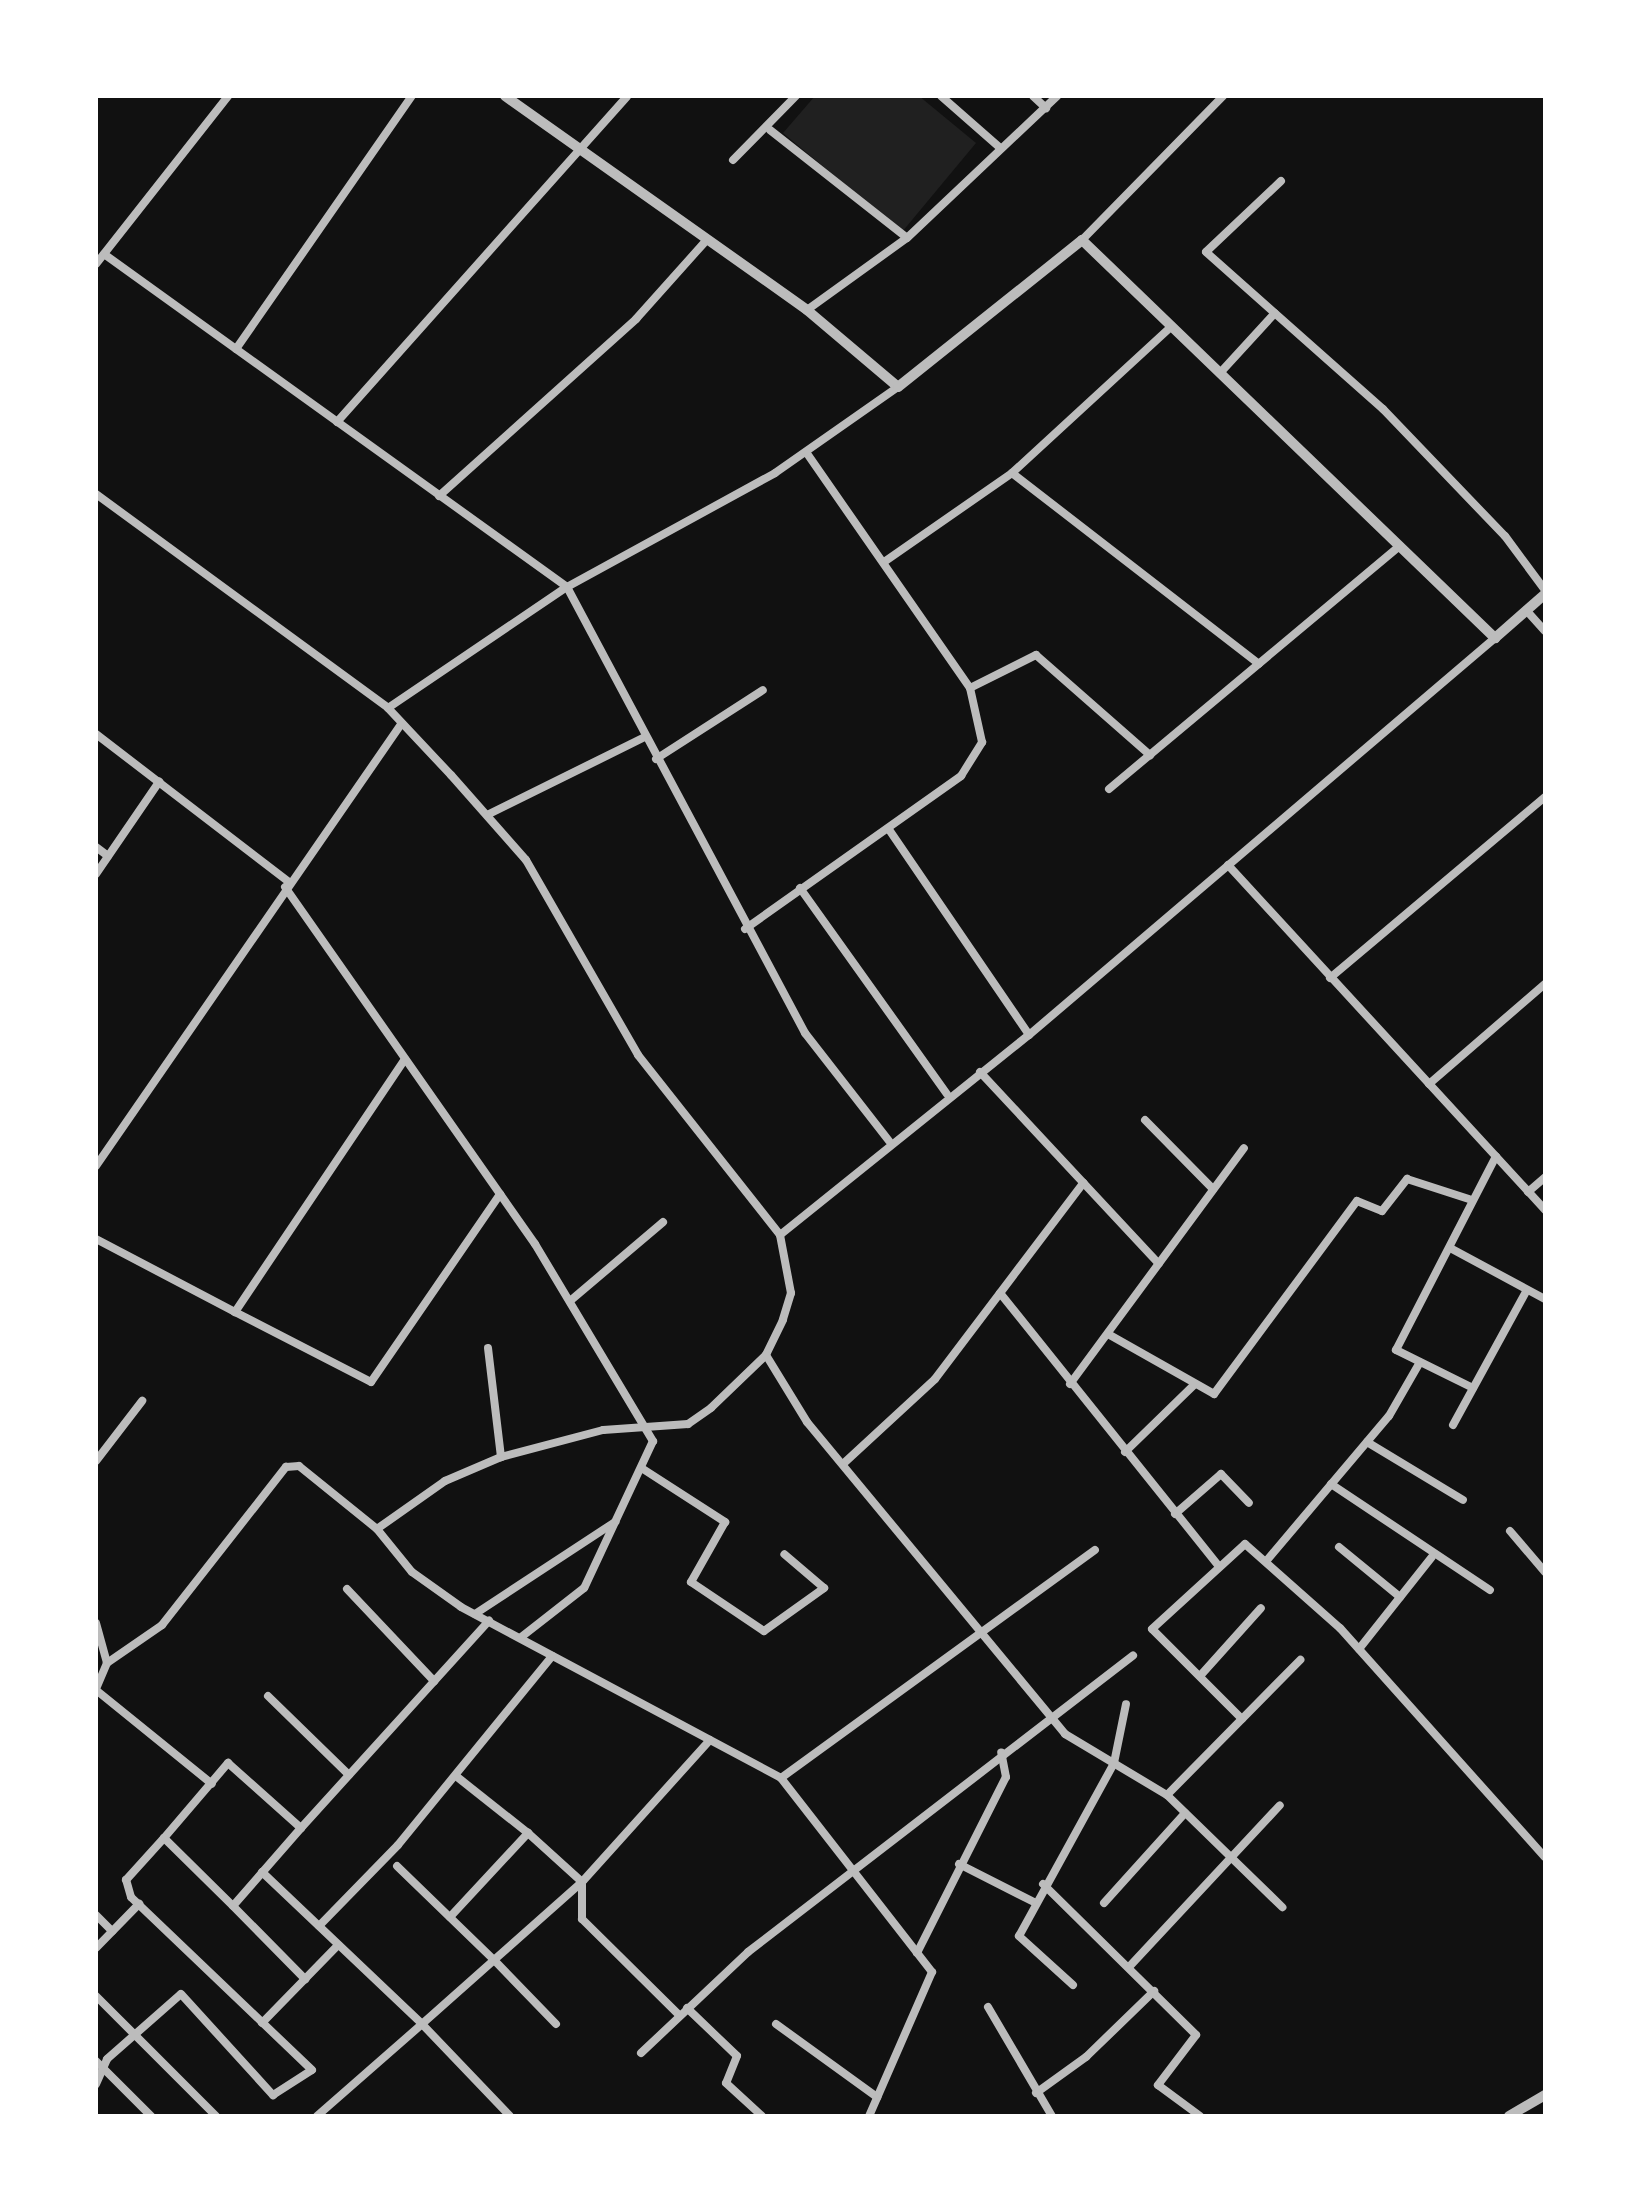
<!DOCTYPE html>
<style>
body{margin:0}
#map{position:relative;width:1641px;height:2212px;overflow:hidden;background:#111;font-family:"Libre Baskerville",serif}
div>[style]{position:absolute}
.green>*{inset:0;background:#202020}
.minor>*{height:8px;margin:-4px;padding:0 4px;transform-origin:4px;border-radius:4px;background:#bcbcbc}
.tertiary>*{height:10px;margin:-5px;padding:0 5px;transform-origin:5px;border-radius:5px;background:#bcbcbc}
span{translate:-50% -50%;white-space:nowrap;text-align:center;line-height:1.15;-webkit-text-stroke:7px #fff;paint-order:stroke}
.frame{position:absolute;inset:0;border:98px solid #fff;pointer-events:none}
</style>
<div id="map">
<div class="green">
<div style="clip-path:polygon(815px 96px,919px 96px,976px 143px,902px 232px,783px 133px)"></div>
</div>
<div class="minor">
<div style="left:941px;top:96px;width:77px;rotate:41.3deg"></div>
<div style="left:1033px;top:96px;width:18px;rotate:43deg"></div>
<div style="left:770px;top:130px;width:174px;rotate:38.2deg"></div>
<div style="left:733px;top:160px;width:90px;rotate:-45.5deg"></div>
<div style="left:1281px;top:181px;width:103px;rotate:136.6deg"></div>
<div style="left:1206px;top:252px;width:237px;rotate:41.6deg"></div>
<div style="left:1383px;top:409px;width:176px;rotate:46.2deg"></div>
<div style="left:1505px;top:536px;width:67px;rotate:53.5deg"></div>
<div style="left:1082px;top:240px;width:202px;rotate:-45.6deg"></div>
<div style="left:104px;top:254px;width:570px;rotate:35.72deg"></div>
<div style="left:567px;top:587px;width:506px;rotate:61.91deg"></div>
<div style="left:805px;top:1033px;width:137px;rotate:52.1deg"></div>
<div style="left:96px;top:264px;width:214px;rotate:-51.8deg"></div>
<div style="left:807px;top:310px;width:123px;rotate:-35.8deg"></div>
<div style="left:907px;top:238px;width:207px;rotate:-43.4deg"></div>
<div style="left:236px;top:349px;width:308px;rotate:-55.2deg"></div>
<div style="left:1220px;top:373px;width:81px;rotate:-47.5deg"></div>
<div style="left:337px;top:422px;width:436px;rotate:-48.3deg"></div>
<div style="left:1012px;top:473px;width:312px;rotate:37.7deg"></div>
<div style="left:96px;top:494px;width:362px;rotate:36.2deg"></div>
<div style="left:388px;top:708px;width:92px;rotate:46.8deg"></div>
<div style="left:451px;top:775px;width:113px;rotate:48.6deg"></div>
<div style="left:526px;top:860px;width:225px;rotate:60.1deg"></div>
<div style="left:638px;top:1055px;width:229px;rotate:51.7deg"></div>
<div style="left:780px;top:1235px;width:59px;rotate:79.3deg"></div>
<div style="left:791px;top:1293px;width:28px;rotate:107deg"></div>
<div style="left:783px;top:1320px;width:39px;rotate:116deg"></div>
<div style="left:766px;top:1355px;width:76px;rotate:136.1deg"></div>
<div style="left:711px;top:1408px;width:28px;rotate:145deg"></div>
<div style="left:688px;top:1424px;width:85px;rotate:176deg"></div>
<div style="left:603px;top:1430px;width:106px;rotate:165.2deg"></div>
<div style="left:501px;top:1457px;width:61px;rotate:156.8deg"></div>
<div style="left:445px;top:1481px;width:83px;rotate:144.8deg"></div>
<div style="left:439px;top:496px;width:265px;rotate:-41.9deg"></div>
<div style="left:636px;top:319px;width:102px;rotate:-48.2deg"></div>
<div style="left:884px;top:562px;width:156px;rotate:-34.8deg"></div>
<div style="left:1012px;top:473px;width:217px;rotate:-42.6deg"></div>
<div style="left:1526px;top:610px;width:28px;rotate:48deg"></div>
<div style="left:970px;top:688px;width:74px;rotate:-26.6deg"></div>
<div style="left:1036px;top:655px;width:152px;rotate:41.3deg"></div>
<div style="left:388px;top:708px;width:216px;rotate:-34.1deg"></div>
<div style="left:567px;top:587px;width:237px;rotate:-28.7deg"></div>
<div style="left:775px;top:473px;width:150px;rotate:-35deg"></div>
<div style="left:96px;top:734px;width:243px;rotate:37.5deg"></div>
<div style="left:656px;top:759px;width:127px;rotate:-32.8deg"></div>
<div style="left:1109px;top:789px;width:379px;rotate:-39.9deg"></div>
<div style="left:487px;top:815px;width:176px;rotate:-26.3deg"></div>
<div style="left:890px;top:831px;width:247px;rotate:55.7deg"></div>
<div style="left:96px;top:847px;width:15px;rotate:37deg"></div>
<div style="left:1228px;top:865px;width:469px;rotate:47.4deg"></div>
<div style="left:96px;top:874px;width:112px;rotate:-55.6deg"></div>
<div style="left:285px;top:887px;width:436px;rotate:55deg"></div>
<div style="left:535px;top:1244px;width:230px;rotate:59.1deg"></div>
<div style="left:653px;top:1441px;width:162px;rotate:115.1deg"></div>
<div style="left:584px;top:1588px;width:81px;rotate:142deg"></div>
<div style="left:800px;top:888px;width:253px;rotate:54.5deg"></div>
<div style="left:745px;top:929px;width:265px;rotate:-35.3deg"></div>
<div style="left:961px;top:776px;width:40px;rotate:-58deg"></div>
<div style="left:982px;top:742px;width:55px;rotate:-102.5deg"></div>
<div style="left:970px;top:688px;width:287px;rotate:-124.8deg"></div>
<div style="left:1330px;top:978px;width:281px;rotate:-40.1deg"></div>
<div style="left:405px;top:1059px;width:305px;rotate:123.9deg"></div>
<div style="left:235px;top:1312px;width:153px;rotate:27.2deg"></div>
<div style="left:371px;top:1382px;width:228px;rotate:-55.5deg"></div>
<div style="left:980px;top:1072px;width:262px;rotate:47deg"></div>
<div style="left:1429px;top:1084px;width:153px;rotate:-40.8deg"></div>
<div style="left:1145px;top:1120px;width:97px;rotate:45.4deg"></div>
<div style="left:96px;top:1166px;width:538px;rotate:-55.37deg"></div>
<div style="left:1528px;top:1192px;width:23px;rotate:-41deg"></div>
<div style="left:780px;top:1235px;width:319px;rotate:-38.8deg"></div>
<div style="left:1029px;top:1035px;width:612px;rotate:-40.43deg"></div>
<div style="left:96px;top:1239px;width:157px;rotate:27.7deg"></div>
<div style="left:1452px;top:1249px;width:106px;rotate:28.3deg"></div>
<div style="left:1000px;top:1293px;width:350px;rotate:51.3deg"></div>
<div style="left:570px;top:1301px;width:122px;rotate:-40.3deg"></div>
<div style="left:1108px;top:1334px;width:122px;rotate:29.5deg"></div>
<div style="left:1214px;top:1394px;width:240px;rotate:-53.5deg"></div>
<div style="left:1357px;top:1201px;width:27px;rotate:22deg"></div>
<div style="left:1382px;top:1211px;width:41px;rotate:-52deg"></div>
<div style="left:1407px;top:1179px;width:65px;rotate:17.9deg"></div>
<div style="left:488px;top:1348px;width:110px;rotate:83.2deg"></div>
<div style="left:766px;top:1355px;width:79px;rotate:58.5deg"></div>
<div style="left:807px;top:1422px;width:405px;rotate:50.4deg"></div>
<div style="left:1065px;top:1734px;width:119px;rotate:30.9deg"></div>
<div style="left:1167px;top:1795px;width:161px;rotate:44.2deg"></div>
<div style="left:1070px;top:1384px;width:293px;rotate:-53.6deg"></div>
<div style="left:1473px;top:1388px;width:86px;rotate:-153.7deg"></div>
<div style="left:1396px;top:1350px;width:218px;rotate:-62.7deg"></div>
<div style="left:1453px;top:1425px;width:154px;rotate:-61.3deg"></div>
<div style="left:1367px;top:1442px;width:112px;rotate:31.1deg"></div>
<div style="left:1125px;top:1452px;width:96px;rotate:-44.2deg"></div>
<div style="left:96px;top:1461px;width:76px;rotate:-52.5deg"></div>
<div style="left:843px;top:1464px;width:125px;rotate:-42.7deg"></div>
<div style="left:935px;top:1379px;width:246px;rotate:-52.9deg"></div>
<div style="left:643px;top:1469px;width:98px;rotate:32.9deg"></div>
<div style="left:725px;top:1522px;width:69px;rotate:119.5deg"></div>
<div style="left:691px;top:1582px;width:88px;rotate:33.9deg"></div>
<div style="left:764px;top:1631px;width:74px;rotate:-35.6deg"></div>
<div style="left:824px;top:1588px;width:52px;rotate:-139.6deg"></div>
<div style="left:1331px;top:1484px;width:191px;rotate:33.7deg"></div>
<div style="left:1175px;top:1514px;width:61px;rotate:-41deg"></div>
<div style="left:1221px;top:1474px;width:40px;rotate:46deg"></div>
<div style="left:1510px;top:1531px;width:54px;rotate:49.5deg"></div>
<div style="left:1339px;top:1547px;width:79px;rotate:39.3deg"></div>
<div style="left:1268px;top:1559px;width:187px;rotate:-49.8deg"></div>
<div style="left:1389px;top:1416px;width:62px;rotate:-60.1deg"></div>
<div style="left:347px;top:1589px;width:127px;rotate:46.6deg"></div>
<div style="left:475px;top:1614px;width:168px;rotate:-33.3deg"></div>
<div style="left:96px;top:1623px;width:41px;rotate:74.6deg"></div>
<div style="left:107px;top:1663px;width:28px;rotate:113deg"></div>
<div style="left:1359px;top:1649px;width:117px;rotate:-51.6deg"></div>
<div style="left:107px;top:1663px;width:67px;rotate:-34.6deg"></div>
<div style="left:162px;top:1625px;width:201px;rotate:-51.9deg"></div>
<div style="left:286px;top:1467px;width:13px;rotate:-4deg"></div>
<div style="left:299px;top:1466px;width:100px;rotate:38.9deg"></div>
<div style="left:377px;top:1529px;width:55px;rotate:50.9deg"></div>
<div style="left:412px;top:1572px;width:60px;rotate:35.5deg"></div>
<div style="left:461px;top:1607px;width:363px;rotate:28.1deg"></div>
<div style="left:781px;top:1778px;width:246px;rotate:52.1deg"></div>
<div style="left:932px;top:1972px;width:157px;rotate:113.6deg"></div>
<div style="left:1200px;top:1676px;width:91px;rotate:-48.1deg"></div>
<div style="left:96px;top:1690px;width:149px;rotate:39deg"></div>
<div style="left:268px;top:1696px;width:113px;rotate:44.3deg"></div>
<div style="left:1242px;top:1719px;width:127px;rotate:-135deg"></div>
<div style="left:1152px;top:1629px;width:126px;rotate:-42.4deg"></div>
<div style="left:1245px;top:1544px;width:127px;rotate:41.5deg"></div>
<div style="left:1340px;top:1628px;width:307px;rotate:48.2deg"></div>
<div style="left:228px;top:1763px;width:98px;rotate:41.7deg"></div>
<div style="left:301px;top:1828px;width:103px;rotate:131.1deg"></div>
<div style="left:233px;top:1906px;width:97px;rotate:-135.4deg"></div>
<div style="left:164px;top:1838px;width:99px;rotate:-49.5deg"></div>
<div style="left:456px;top:1776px;width:92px;rotate:38.4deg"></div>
<div style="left:781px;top:1778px;width:388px;rotate:-36deg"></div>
<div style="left:1167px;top:1795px;width:190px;rotate:-45.4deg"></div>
<div style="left:301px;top:1828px;width:280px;rotate:-47.8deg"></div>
<div style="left:959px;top:1864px;width:84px;rotate:26.9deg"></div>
<div style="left:262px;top:1872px;width:221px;rotate:43.5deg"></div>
<div style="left:422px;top:2024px;width:96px;rotate:-41.6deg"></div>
<div style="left:494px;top:1960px;width:135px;rotate:-135.9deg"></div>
<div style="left:1043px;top:1884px;width:215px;rotate:44.6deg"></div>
<div style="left:1196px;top:2035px;width:63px;rotate:127.2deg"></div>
<div style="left:1158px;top:2085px;width:52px;rotate:36.4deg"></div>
<div style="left:1104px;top:1903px;width:121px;rotate:-48deg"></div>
<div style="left:233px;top:1906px;width:103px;rotate:45.4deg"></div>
<div style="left:96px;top:1915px;width:23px;rotate:45deg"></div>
<div style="left:450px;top:1917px;width:115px;rotate:-47.1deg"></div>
<div style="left:528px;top:1833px;width:73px;rotate:42.2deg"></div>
<div style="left:582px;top:1882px;width:37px;rotate:90deg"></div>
<div style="left:582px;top:1919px;width:136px;rotate:44.7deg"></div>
<div style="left:319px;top:1926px;width:113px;rotate:-45.7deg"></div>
<div style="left:398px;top:1845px;width:244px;rotate:-50.8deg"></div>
<div style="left:96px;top:1948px;width:62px;rotate:-45.7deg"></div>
<div style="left:917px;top:1953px;width:197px;rotate:-63.2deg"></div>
<div style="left:1006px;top:1777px;width:25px;rotate:-101deg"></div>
<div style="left:1129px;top:1967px;width:221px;rotate:-47deg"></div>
<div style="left:1073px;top:1985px;width:73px;rotate:-137.8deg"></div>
<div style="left:1019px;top:1936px;width:197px;rotate:-61.2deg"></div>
<div style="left:1114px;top:1763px;width:60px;rotate:-78.5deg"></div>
<div style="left:96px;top:1996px;width:170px;rotate:45deg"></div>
<div style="left:988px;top:2007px;width:126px;rotate:59.6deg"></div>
<div style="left:687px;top:2008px;width:69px;rotate:43.8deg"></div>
<div style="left:737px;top:2056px;width:29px;rotate:112deg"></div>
<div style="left:726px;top:2083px;width:49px;rotate:42.5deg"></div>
<div style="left:262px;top:2023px;width:109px;rotate:-45.7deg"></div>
<div style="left:556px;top:2024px;width:89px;rotate:-134.1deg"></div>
<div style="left:494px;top:1960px;width:118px;rotate:-41.6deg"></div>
<div style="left:582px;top:1882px;width:191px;rotate:-48deg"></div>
<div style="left:776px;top:2024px;width:125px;rotate:35.9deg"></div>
<div style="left:641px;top:2053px;width:147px;rotate:-43.3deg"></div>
<div style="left:748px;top:1952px;width:486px;rotate:-37.6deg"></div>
<div style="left:96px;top:2061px;width:78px;rotate:45deg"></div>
<div style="left:96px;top:2084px;width:27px;rotate:-66deg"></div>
<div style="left:107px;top:2059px;width:98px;rotate:-41.3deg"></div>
<div style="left:181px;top:1994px;width:137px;rotate:47.7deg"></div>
<div style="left:273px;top:2095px;width:46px;rotate:-32.7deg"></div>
<div style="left:312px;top:2070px;width:250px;rotate:-136.3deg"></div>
<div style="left:131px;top:1897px;width:18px;rotate:-106deg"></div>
<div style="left:126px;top:1880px;width:57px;rotate:-47.9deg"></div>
<div style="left:1036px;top:2093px;width:62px;rotate:-35.8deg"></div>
<div style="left:1086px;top:2057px;width:95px;rotate:-44.1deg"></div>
<div style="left:317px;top:2116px;width:140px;rotate:-41.2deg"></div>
<div style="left:422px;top:2024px;width:127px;rotate:46.3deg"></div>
</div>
<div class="tertiary">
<div style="left:505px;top:96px;width:370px;rotate:35.3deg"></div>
<div style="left:807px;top:310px;width:119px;rotate:40.2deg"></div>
<div style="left:898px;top:387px;width:236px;rotate:-38.6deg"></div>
<div style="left:1082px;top:240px;width:574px;rotate:43.94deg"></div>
<div style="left:1495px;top:638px;width:67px;rotate:-41.3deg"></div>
<div style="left:1509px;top:2116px;width:42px;rotate:-30.3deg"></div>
</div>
<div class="frame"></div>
</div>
